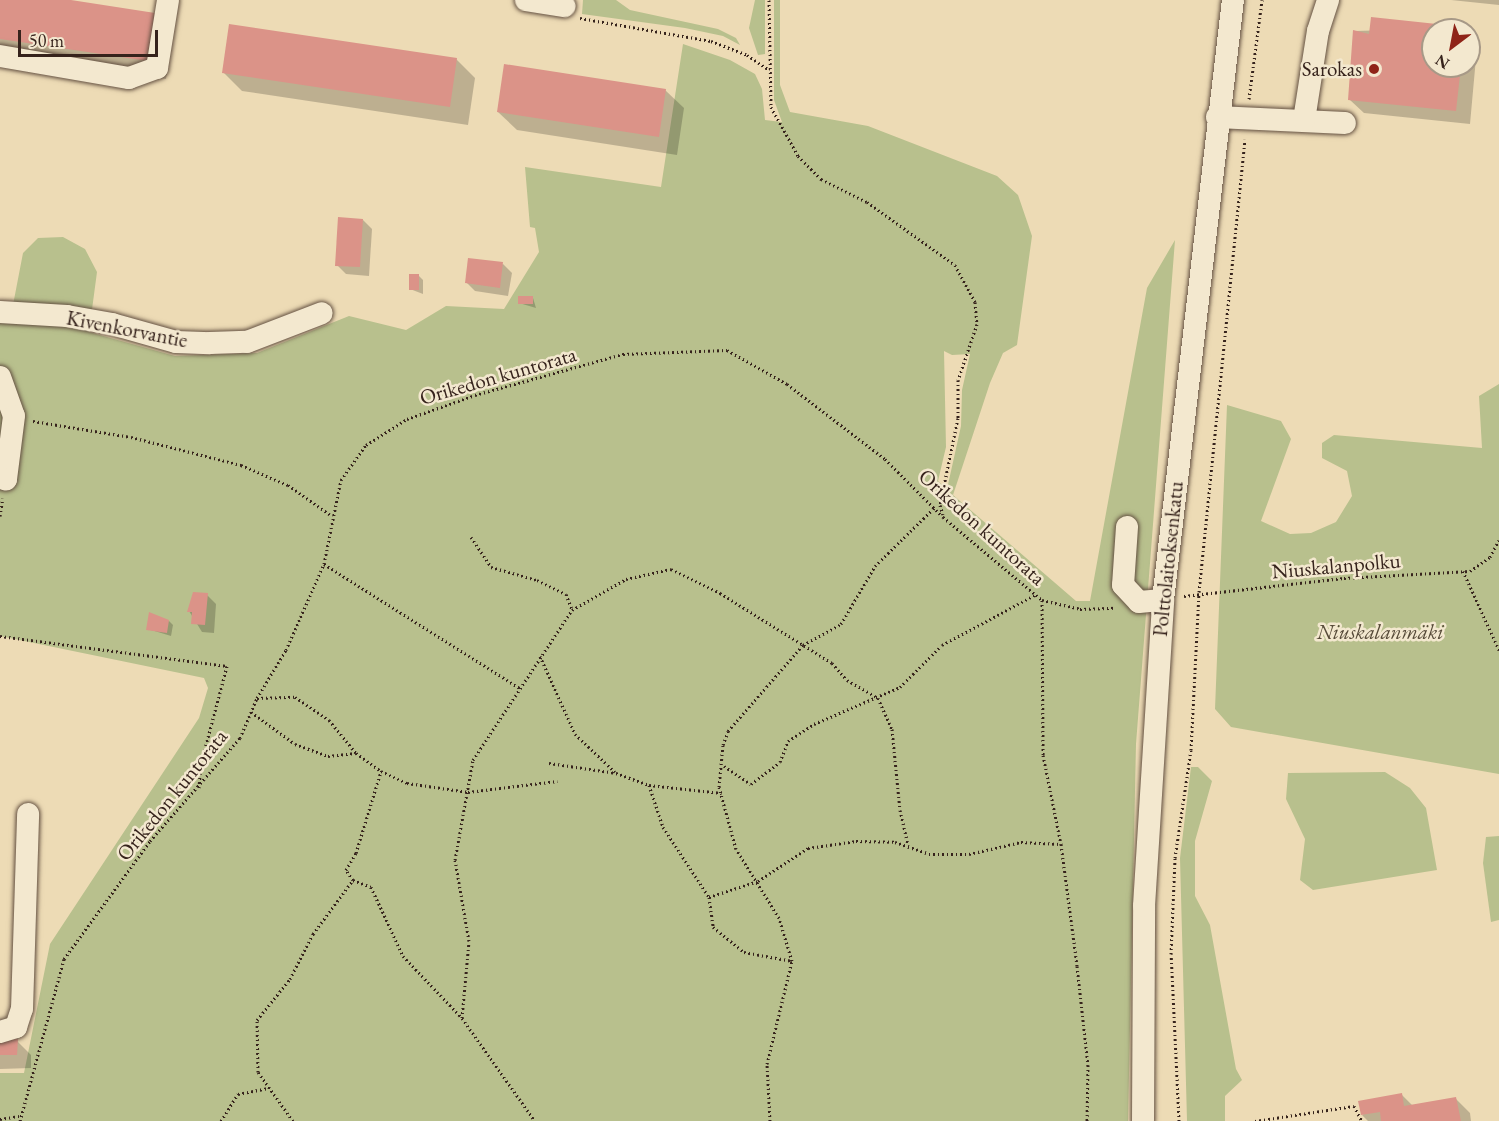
<!DOCTYPE html>
<meta charset="utf-8">
<style>
body{margin:0}
#map{position:relative;width:1499px;height:1121px;overflow:hidden;background:#eddbb5;font-family:"EB Garamond",serif}
div>[style]{position:absolute}
.green>*{inset:0;background:#b8c08d}
.shadow>*{inset:0;background:#0003}
.building>*{inset:0;background:#db9388}
.path>*{height:3px;margin-top:-1.5px;transform-origin:0;background:repeating-linear-gradient(90deg,#36231c 0 1.5px,transparent 0 4.5px)}
.roads{filter:drop-shadow(0 0 2px #645142) drop-shadow(0 0 2px #645142)}
.minor>*{height:22px;margin:-11px;padding:0 11px;transform-origin:11px;border-radius:11px;background:#f3e8cf}
.dots>*{width:16px;height:16px;translate:-50% -50%;box-sizing:border-box;border:3px solid #f3e8cf;border-radius:50%}
span{translate:-50% -50%;white-space:nowrap;text-align:center;line-height:1.15;-webkit-text-stroke:5px #f3e8cf;paint-order:stroke}
.poi-label{font-size:21px;color:#36231c}
.right{translate:-100% -50%;text-align:right}
.street-label{font-size:21px;color:#36231c}
.park-label{font-size:21px;color:#564a38;font-style:italic}
.north{position:absolute;left:1421px;top:18px;width:60px;height:60px;box-sizing:border-box;background:#f3e8cf;border:2px solid #a79987;border-radius:50%;rotate:212deg;font-size:16px;font-weight:700;line-height:24px;text-align:center;color:#36231c}
.north::after{content:'';display:block;margin:auto;width:21px;height:27px;background:#8f2418;clip-path:polygon(50% 0,100% 100%,50% 72%,0 100%)}
.scale{position:absolute;left:18px;top:30px;width:140px;height:27px;box-sizing:border-box;border:3px solid #36231c;border-top:0;padding-left:8px;font-size:18px;line-height:21px;white-space:nowrap;color:#36231c;-webkit-text-stroke:4px #f3e8cf;paint-order:stroke}
</style>
<div id="map">
<div class="green">
<div style="clip-path:polygon(583px 0,616px 0,630px 10px,718px 29px,736px 38px,740px 45px,723px 36px,685px 28px,582px 14px)"></div>
<div style="clip-path:polygon(755px 0,765px 0,765px 54px,758px 55px,749px 28px)"></div>
<div style="clip-path:polygon(evenodd,774px 0,780px 0,780px 85px,790px 112px,868px 126px,997px 176px,1018px 195px,1032px 236px,1017px 345px,1003px 353px,990px 383px,953px 495px,1076px 601px,1090px 601px,1147px 288px,1175px 240px,1136px 744px,1128px 1121px,0 1121px,0 1073px,24px 1073px,50px 944px,199px 718px,208px 688px,204px 678px,0 636px,0 305px,13px 305px,23px 253px,38px 238px,63px 237px,85px 249px,97px 272px,89px 332px,175px 356px,257px 353px,349px 316px,406px 330px,446px 306px,504px 309px,539px 252px,535px 228px,530px 227px,525px 167px,661px 187px,683px 44px,730px 60px,755px 74px,762px 89px,765px 120px,782px 122px,774px 100px,774px 0,944px 351px,952px 355px,970px 354px,962px 390px,961px 426px,947px 489px,938px 481px,946px 447px,944px 351px)"></div>
<div style="clip-path:polygon(1499px 384px,1499px 774px,1231px 727px,1215px 709px,1227px 405px,1281px 421px,1291px 439px,1261px 521px,1290px 534px,1311px 533px,1336px 522px,1352px 496px,1347px 471px,1322px 458px,1322px 443px,1334px 435px,1482px 448px,1479px 396px)"></div>
<div style="clip-path:polygon(1191px 767px,1198px 767px,1212px 781px,1195px 841px,1195px 896px,1210px 925px,1236px 1069px,1242px 1080px,1225px 1096px,1225px 1121px,1187px 1121px,1180px 858px)"></div>
<div style="clip-path:polygon(1385px 772px,1410px 788px,1426px 808px,1437px 870px,1313px 890px,1300px 880px,1305px 839px,1286px 799px,1288px 773px)"></div>
<div style="clip-path:polygon(1499px 836px,1499px 920px,1491px 922px,1483px 863px,1486px 837px)"></div>
</div>
<div class="shadow">
<div style="clip-path:polygon(0 0,61px 0,173px 32px,166px 79px,0 54px)"></div>
<div style="clip-path:polygon(1451px 0,1499px 0,1499px 5px)"></div>
<div style="clip-path:polygon(1464px 28px,1433px 30px,1433px 66px,1469px 66px,1469px 51px,1476px 58px,1470px 124px,1364px 113px,1350px 100px,1355px 31px)"></div>
<div style="clip-path:polygon(456px 59px,475px 78px,468px 125px,242px 91px,223px 72px)"></div>
<div style="clip-path:polygon(665px 90px,684px 108px,677px 155px,517px 130px,498px 112px)"></div>
<div style="clip-path:polygon(363px 220px,372px 229px,369px 276px,346px 274px,337px 265px)"></div>
<div style="clip-path:polygon(503px 264px,512px 273px,508px 296px,475px 291px,466px 282px)"></div>
<div style="clip-path:polygon(419px 276px,423px 280px,423px 294px,410px 289px)"></div>
<div style="clip-path:polygon(533px 298px,536px 308px,519px 303px)"></div>
<div style="clip-path:polygon(207px 595px,216px 604px,214px 633px,202px 632px,189px 611px)"></div>
<div style="clip-path:polygon(169px 621px,173px 625px,171px 636px,148px 629px)"></div>
<div style="clip-path:polygon(0 1041px,17px 1041px,31px 1055px,31px 1068px,0 1069px)"></div>
<div style="clip-path:polygon(1401px 1094px,1413px 1106px,1456px 1099px,1470px 1113px,1471px 1121px,1368px 1121px,1362px 1115px)"></div>
</div>
<div class="building">
<div style="clip-path:polygon(0 0,71px 0,155px 13px,148px 61px,0 39px)"></div>
<div style="clip-path:polygon(1371px 17px,1465px 27px,1464px 30px,1433px 30px,1433px 66px,1461px 66px,1456px 111px,1348px 100px,1353px 30px,1369px 34px)"></div>
<div style="clip-path:polygon(229px 24px,457px 58px,450px 107px,222px 73px)"></div>
<div style="clip-path:polygon(504px 64px,666px 89px,659px 137px,497px 112px)"></div>
<div style="clip-path:polygon(338px 217px,363px 219px,360px 267px,335px 266px)"></div>
<div style="clip-path:polygon(468px 258px,503px 262px,500px 288px,465px 283px)"></div>
<div style="clip-path:polygon(409px 274px,419px 274px,419px 290px,409px 290px)"></div>
<div style="clip-path:polygon(518px 296px,533px 296px,533px 304px,518px 304px)"></div>
<div style="clip-path:polygon(193px 592px,208px 593px,205px 625px,191px 624px,192px 612px,187px 612px)"></div>
<div style="clip-path:polygon(149px 612px,169px 620px,167px 633px,146px 630px)"></div>
<div style="clip-path:polygon(18px 1039px,17px 1055px,0 1055px,0 1040px)"></div>
<div style="clip-path:polygon(1402px 1093px,1404px 1106px,1456px 1097px,1461px 1121px,1381px 1121px,1380px 1112px,1361px 1115px,1358px 1101px)"></div>
</div>
<div class="path">
<div style="left:769px;top:0;width:107px;rotate:88.9deg"></div>
<div style="left:771px;top:107px;width:56px;rotate:61.1deg"></div>
<div style="left:798px;top:156px;width:33px;rotate:45deg"></div>
<div style="left:821px;top:179px;width:51px;rotate:26.6deg"></div>
<div style="left:867px;top:202px;width:108px;rotate:35.6deg"></div>
<div style="left:955px;top:265px;width:42px;rotate:61.6deg"></div>
<div style="left:975px;top:302px;width:22px;rotate:85deg"></div>
<div style="left:977px;top:324px;width:59px;rotate:108.7deg"></div>
<div style="left:958px;top:380px;width:38px;rotate:90deg"></div>
<div style="left:958px;top:418px;width:89px;rotate:101.7deg"></div>
<div style="left:940px;top:505px;width:10px;rotate:73deg"></div>
<div style="left:580px;top:18px;width:133px;rotate:10deg"></div>
<div style="left:711px;top:41px;width:39px;rotate:21deg"></div>
<div style="left:747px;top:55px;width:27px;rotate:34deg"></div>
<div style="left:1249px;top:99px;width:100px;rotate:-82.5deg"></div>
<div style="left:33px;top:421px;width:99px;rotate:9.3deg"></div>
<div style="left:131px;top:437px;width:114px;rotate:14.3deg"></div>
<div style="left:241px;top:465px;width:51px;rotate:23.1deg"></div>
<div style="left:288px;top:485px;width:54px;rotate:35.2deg"></div>
<div style="left:0;top:516px;width:18px;rotate:-81deg"></div>
<div style="left:471px;top:537px;width:36px;rotate:56deg"></div>
<div style="left:491px;top:567px;width:48px;rotate:15.8deg"></div>
<div style="left:537px;top:580px;width:32px;rotate:26deg"></div>
<div style="left:566px;top:594px;width:17px;rotate:69deg"></div>
<div style="left:324px;top:564px;width:233px;rotate:32.4deg"></div>
<div style="left:1463px;top:571px;width:87px;rotate:65.5deg"></div>
<div style="left:1184px;top:596px;width:161px;rotate:-6.4deg"></div>
<div style="left:1344px;top:578px;width:126px;rotate:-3.2deg"></div>
<div style="left:1470px;top:571px;width:24px;rotate:-35deg"></div>
<div style="left:1490px;top:557px;width:19px;rotate:-62deg"></div>
<div style="left:1042px;top:600px;width:155px;rotate:89.6deg"></div>
<div style="left:1043px;top:755px;width:91px;rotate:78.6deg"></div>
<div style="left:1061px;top:844px;width:123px;rotate:82.5deg"></div>
<div style="left:1077px;top:966px;width:100px;rotate:83.7deg"></div>
<div style="left:1088px;top:1065px;width:56px;rotate:91deg"></div>
<div style="left:0;top:636px;width:229px;rotate:7.5deg"></div>
<div style="left:227px;top:666px;width:101px;rotate:104.9deg"></div>
<div style="left:201px;top:764px;width:24px;rotate:95deg"></div>
<div style="left:540px;top:656px;width:85px;rotate:65.8deg"></div>
<div style="left:575px;top:734px;width:55px;rotate:43.5deg"></div>
<div style="left:257px;top:698px;width:38px;rotate:-2deg"></div>
<div style="left:295px;top:697px;width:41px;rotate:34.1deg"></div>
<div style="left:329px;top:720px;width:43px;rotate:50.7deg"></div>
<div style="left:356px;top:753px;width:31px;rotate:36deg"></div>
<div style="left:381px;top:771px;width:29px;rotate:25deg"></div>
<div style="left:407px;top:783px;width:62px;rotate:8.4deg"></div>
<div style="left:468px;top:792px;width:90px;rotate:-7deg"></div>
<div style="left:251px;top:712px;width:54px;rotate:36deg"></div>
<div style="left:295px;top:744px;width:35px;rotate:20deg"></div>
<div style="left:328px;top:756px;width:28px;rotate:-6deg"></div>
<div style="left:549px;top:763px;width:68px;rotate:8.5deg"></div>
<div style="left:616px;top:773px;width:35px;rotate:20deg"></div>
<div style="left:649px;top:785px;width:73px;rotate:6.3deg"></div>
<div style="left:724px;top:766px;width:32px;rotate:34deg"></div>
<div style="left:751px;top:784px;width:36px;rotate:-37deg"></div>
<div style="left:780px;top:762px;width:22px;rotate:-69deg"></div>
<div style="left:788px;top:741px;width:31px;rotate:-33deg"></div>
<div style="left:814px;top:724px;width:94px;rotate:-23.3deg"></div>
<div style="left:900px;top:687px;width:59px;rotate:-45deg"></div>
<div style="left:942px;top:645px;width:106px;rotate:-28.3deg"></div>
<div style="left:649px;top:785px;width:44px;rotate:71.6deg"></div>
<div style="left:663px;top:827px;width:84px;rotate:56.7deg"></div>
<div style="left:709px;top:897px;width:30px;rotate:82deg"></div>
<div style="left:713px;top:927px;width:40px;rotate:39deg"></div>
<div style="left:744px;top:952px;width:49px;rotate:10.6deg"></div>
<div style="left:353px;top:880px;width:19px;rotate:21deg"></div>
<div style="left:371px;top:887px;width:76px;rotate:65.1deg"></div>
<div style="left:403px;top:956px;width:86px;rotate:46.4deg"></div>
<div style="left:462px;top:1018px;width:126px;rotate:54.7deg"></div>
<div style="left:709px;top:897px;width:52px;rotate:-18.1deg"></div>
<div style="left:758px;top:881px;width:60px;rotate:-33.4deg"></div>
<div style="left:808px;top:848px;width:49px;rotate:-8.3deg"></div>
<div style="left:856px;top:841px;width:39px;rotate:1deg"></div>
<div style="left:895px;top:842px;width:36px;rotate:19deg"></div>
<div style="left:929px;top:854px;width:40px"></div>
<div style="left:969px;top:854px;width:53px;rotate:-13deg"></div>
<div style="left:1021px;top:842px;width:39px;rotate:3deg"></div>
<div style="left:462px;top:1018px;width:77px;rotate:-84.8deg"></div>
<div style="left:469px;top:941px;width:82px;rotate:-99.8deg"></div>
<div style="left:455px;top:860px;width:102px;rotate:-79.8deg"></div>
<div style="left:473px;top:760px;width:180px;rotate:-56.6deg"></div>
<div style="left:572px;top:610px;width:62px;rotate:-29.9deg"></div>
<div style="left:626px;top:579px;width:46px;rotate:-12.5deg"></div>
<div style="left:671px;top:569px;width:55px;rotate:26.1deg"></div>
<div style="left:720px;top:593px;width:132px;rotate:32deg"></div>
<div style="left:832px;top:663px;width:23px;rotate:49deg"></div>
<div style="left:847px;top:680px;width:36px;rotate:30deg"></div>
<div style="left:878px;top:698px;width:34px;rotate:66deg"></div>
<div style="left:892px;top:729px;width:81px;rotate:84.4deg"></div>
<div style="left:900px;top:810px;width:36px;rotate:77deg"></div>
<div style="left:0;top:1119px;width:20px;rotate:-9deg"></div>
<div style="left:20px;top:1121px;width:168px;rotate:-74.8deg"></div>
<div style="left:64px;top:959px;width:146px;rotate:-53.9deg"></div>
<div style="left:150px;top:841px;width:137px;rotate:-48.9deg"></div>
<div style="left:240px;top:738px;width:43px;rotate:-67deg"></div>
<div style="left:257px;top:698px;width:56px;rotate:-58.9deg"></div>
<div style="left:286px;top:650px;width:94px;rotate:-66.2deg"></div>
<div style="left:324px;top:564px;width:86px;rotate:-78.6deg"></div>
<div style="left:341px;top:480px;width:43px;rotate:-54.5deg"></div>
<div style="left:366px;top:445px;width:49px;rotate:-32.4deg"></div>
<div style="left:407px;top:419px;width:72px;rotate:-19.4deg"></div>
<div style="left:475px;top:395px;width:154px;rotate:-15.5deg"></div>
<div style="left:623px;top:354px;width:104px;rotate:-2.2deg"></div>
<div style="left:727px;top:350px;width:69px;rotate:29.5deg"></div>
<div style="left:787px;top:384px;width:123px;rotate:37.4deg"></div>
<div style="left:885px;top:459px;width:82px;rotate:45deg"></div>
<div style="left:943px;top:517px;width:129px;rotate:40deg"></div>
<div style="left:1042px;top:600px;width:39px;rotate:13deg"></div>
<div style="left:1080px;top:609px;width:36px;rotate:-2deg"></div>
<div style="left:221px;top:1121px;width:32px;rotate:-58deg"></div>
<div style="left:238px;top:1094px;width:31px;rotate:-11deg"></div>
<div style="left:293px;top:1121px;width:60px;rotate:-125.5deg"></div>
<div style="left:258px;top:1072px;width:52px;rotate:-91.1deg"></div>
<div style="left:257px;top:1020px;width:53px;rotate:-51.2deg"></div>
<div style="left:290px;top:979px;width:51px;rotate:-62.9deg"></div>
<div style="left:313px;top:934px;width:67px;rotate:-53.5deg"></div>
<div style="left:353px;top:880px;width:12px;rotate:-125deg"></div>
<div style="left:346px;top:870px;width:20px;rotate:-60deg"></div>
<div style="left:356px;top:853px;width:86px;rotate:-73deg"></div>
<div style="left:770px;top:1121px;width:57px;rotate:-93deg"></div>
<div style="left:767px;top:1064px;width:106px;rotate:-76.4deg"></div>
<div style="left:792px;top:961px;width:45px;rotate:-106.8deg"></div>
<div style="left:779px;top:918px;width:81px;rotate:-121.9deg"></div>
<div style="left:736px;top:849px;width:64px;rotate:-105.3deg"></div>
<div style="left:719px;top:787px;width:42px;rotate:-84.6deg"></div>
<div style="left:723px;top:745px;width:15px;rotate:-70deg"></div>
<div style="left:728px;top:731px;width:114px;rotate:-48.9deg"></div>
<div style="left:803px;top:645px;width:43px;rotate:-28.9deg"></div>
<div style="left:841px;top:624px;width:67px;rotate:-59.6deg"></div>
<div style="left:875px;top:566px;width:83px;rotate:-44.5deg"></div>
<div style="left:1179px;top:1121px;width:167px;rotate:-92.7deg"></div>
<div style="left:1171px;top:954px;width:96px;rotate:-87.6deg"></div>
<div style="left:1175px;top:858px;width:109px;rotate:-81.6deg"></div>
<div style="left:1191px;top:750px;width:158px;rotate:-87.1deg"></div>
<div style="left:1199px;top:592px;width:455px;rotate:-84.2deg"></div>
<div style="left:1255px;top:1121px;width:100px;rotate:-8.6deg"></div>
<div style="left:1354px;top:1106px;width:17px;rotate:62deg"></div>
</div>
<div class="roads">
<div class="minor">
<div style="left:526px;top:0;width:39px;rotate:9deg"></div>
<div style="left:0;top:56px;width:131px;rotate:9.7deg"></div>
<div style="left:129px;top:78px;width:30px;rotate:-20deg"></div>
<div style="left:157px;top:68px;width:69px;rotate:-80.8deg"></div>
<div style="left:1217px;top:117px;width:128px;rotate:2.7deg"></div>
<div style="left:1304px;top:120px;width:90px;rotate:-81.1deg"></div>
<div style="left:1318px;top:31px;width:33px;rotate:-72deg"></div>
<div style="left:0;top:312px;width:67px;rotate:3.4deg"></div>
<div style="left:67px;top:316px;width:46px;rotate:10.1deg"></div>
<div style="left:112px;top:324px;width:66px;rotate:15.7deg"></div>
<div style="left:176px;top:342px;width:34px;rotate:2deg"></div>
<div style="left:210px;top:343px;width:37px;rotate:-2deg"></div>
<div style="left:247px;top:342px;width:80px;rotate:-21.1deg"></div>
<div style="left:0;top:377px;width:41px;rotate:70.3deg"></div>
<div style="left:14px;top:416px;width:64px;rotate:97.2deg"></div>
<div style="left:6px;top:479px;width:6px;rotate:-171deg"></div>
<div style="left:1127px;top:527px;width:58px;rotate:93.9deg"></div>
<div style="left:1123px;top:585px;width:23px;rotate:47deg"></div>
<div style="left:1139px;top:602px;width:24px;rotate:-5deg"></div>
<div style="left:0;top:1032px;width:17px;rotate:-17deg"></div>
<div style="left:16px;top:1027px;width:19px;rotate:-72deg"></div>
<div style="left:22px;top:1009px;width:195px;rotate:-88.2deg"></div>
<div style="left:1143px;top:1121px;width:215px;rotate:-89.7deg"></div>
<div style="left:1144px;top:906px;width:307px;rotate:-86.4deg"></div>
<div style="left:1163px;top:600px;width:604px;rotate:-83.35deg"></div>
</div>
</div>
<div class="dots">
<div style="left:1374px;top:69px;background:#8f2418"></div>
</div>
<div class="poi-label">
<span class="right" style="left:1362px;top:69px">Sarokas</span>
</div>
<div class="street-label">
<span style="left:127px;top:329px;rotate:11deg">Kivenkorvantie</span>
<span style="left:498px;top:376px;rotate:-16deg">Orikedon kuntorata</span>
<span style="left:982px;top:527px;rotate:42deg">Orikedon kuntorata</span>
<span style="left:1168px;top:559px;rotate:-84deg">Polttolaitoksenkatu</span>
<span style="left:1336px;top:566px;rotate:-5deg">Niuskalanpolku</span>
<span style="left:172px;top:795px;rotate:-51deg">Orikedon kuntorata</span>
</div>
<div class="park-label">
<span style="left:1380px;top:632px">Niuskalanmäki</span>
</div>
<div class="north">N</div>
<div class="scale">50 m</div>
</div>
